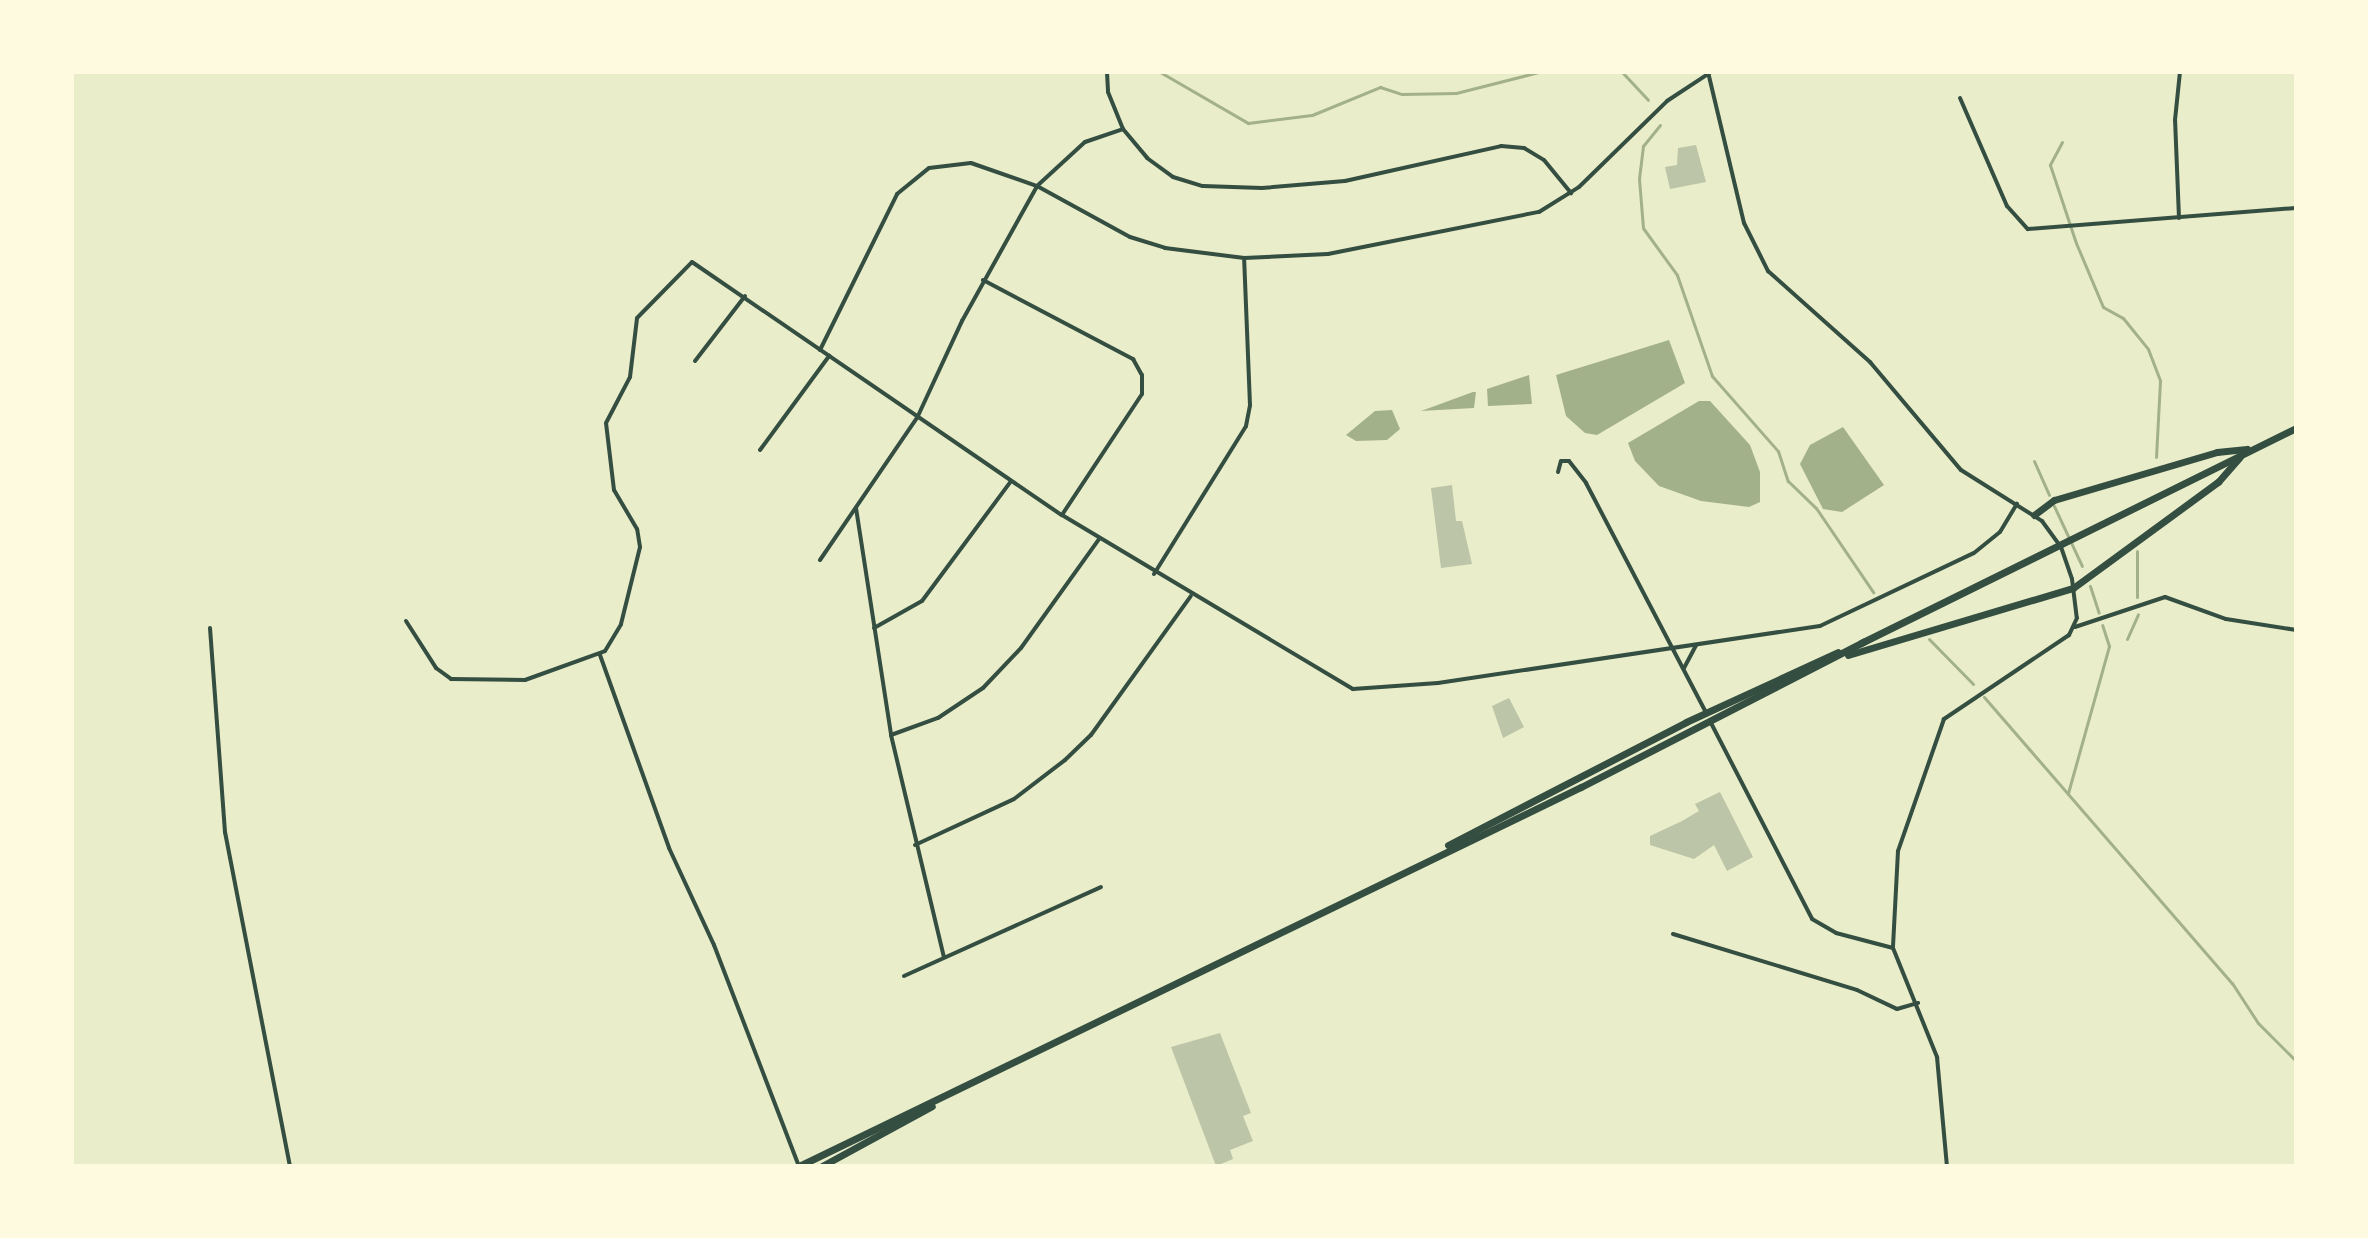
<!DOCTYPE html>
<style>
body{margin:0}
#map{position:relative;width:2368px;height:1238px;overflow:hidden;background:#e9edc9;font-family:Montserrat,sans-serif}
div>[style]{position:absolute}
.water>*{inset:0;background:#a3b18a}
.stream>*{height:3px;margin:-1.5px;padding:0 1.5px;transform-origin:1.5px;border-radius:1.5px;background:#a3b18a}
.building>*{inset:0;background:#bcc5a7}
.minor>*{height:4px;margin:-2px;padding:0 2px;transform-origin:2px;border-radius:2px;background:#344e41}
.primary>*{height:7px;margin:-3.5px;padding:0 3.5px;transform-origin:3.5px;border-radius:3.5px;background:#344e41}
span{translate:-50% -50%;white-space:nowrap;text-align:center;line-height:1.15;-webkit-text-stroke:8px #fefae0;paint-order:stroke}
.frame{position:absolute;inset:0;border:74px solid #fefae0;pointer-events:none}
</style>
<div id="map">
<div class="water">
<div style="clip-path:polygon(1669px 340px,1685px 383px,1597px 435px,1585px 433px,1566px 416px,1556px 375px)"></div>
<div style="clip-path:polygon(1529px 375px,1532px 404px,1488px 406px,1487px 389px)"></div>
<div style="clip-path:polygon(1476px 392px,1474px 408px,1421px 411px,1473px 392px)"></div>
<div style="clip-path:polygon(1699px 401px,1710px 401px,1750px 445px,1760px 472px,1760px 502px,1749px 507px,1701px 501px,1659px 486px,1635px 461px,1628px 443px)"></div>
<div style="clip-path:polygon(1392px 410px,1400px 429px,1387px 440px,1356px 441px,1346px 435px,1375px 411px)"></div>
<div style="clip-path:polygon(1843px 427px,1884px 485px,1842px 512px,1823px 509px,1800px 464px,1810px 445px)"></div>
</div>
<div class="stream">
<div style="left:1160px;top:72px;width:102px;rotate:30.1deg"></div>
<div style="left:1248px;top:123px;width:64px;rotate:-7.1deg"></div>
<div style="left:1312px;top:115px;width:74px;rotate:-22.4deg"></div>
<div style="left:1380px;top:87px;width:23px;rotate:18deg"></div>
<div style="left:1402px;top:94px;width:54px;rotate:-1.1deg"></div>
<div style="left:1456px;top:93px;width:86px;rotate:-14.2deg"></div>
<div style="left:1622px;top:72px;width:38px;rotate:47deg"></div>
<div style="left:1660px;top:125px;width:27px;rotate:129deg"></div>
<div style="left:1643px;top:146px;width:33px;rotate:97deg"></div>
<div style="left:1639px;top:179px;width:49px;rotate:85.3deg"></div>
<div style="left:1643px;top:228px;width:58px;rotate:54.1deg"></div>
<div style="left:1677px;top:275px;width:107px;rotate:70.9deg"></div>
<div style="left:1712px;top:376px;width:100px;rotate:48.7deg"></div>
<div style="left:1778px;top:451px;width:32px;rotate:72deg"></div>
<div style="left:1788px;top:481px;width:39px;rotate:44deg"></div>
<div style="left:1816px;top:508px;width:102px;rotate:55.8deg"></div>
<div style="left:2062px;top:142px;width:26px;rotate:118deg"></div>
<div style="left:2050px;top:165px;width:82px;rotate:71.6deg"></div>
<div style="left:2076px;top:243px;width:69px;rotate:67.1deg"></div>
<div style="left:2103px;top:307px;width:23px;rotate:29deg"></div>
<div style="left:2123px;top:318px;width:40px;rotate:51deg"></div>
<div style="left:2148px;top:349px;width:34px;rotate:69deg"></div>
<div style="left:2160px;top:381px;width:76px;rotate:93deg"></div>
<div style="left:2034px;top:461px;width:37px;rotate:66deg"></div>
<div style="left:2054px;top:506px;width:66px;rotate:65deg"></div>
<div style="left:2137px;top:551px;width:46px;rotate:90deg"></div>
<div style="left:2090px;top:586px;width:28px;rotate:72deg"></div>
<div style="left:1929px;top:639px;width:63px;rotate:45.6deg"></div>
<div style="left:2127px;top:639px;width:27px;rotate:-66deg"></div>
<div style="left:1984px;top:697px;width:379px;rotate:49.1deg"></div>
<div style="left:2232px;top:983px;width:48px;rotate:57deg"></div>
<div style="left:2258px;top:1023px;width:54px;rotate:45deg"></div>
<div style="left:2068px;top:793px;width:153px;rotate:-74.4deg"></div>
<div style="left:2109px;top:646px;width:22px;rotate:-108deg"></div>
</div>
<div class="building">
<div style="clip-path:polygon(1696px 145px,1706px 182px,1670px 189px,1665px 167px,1677px 165px,1678px 148px)"></div>
<div style="clip-path:polygon(1452px 485px,1456px 521px,1462px 521px,1472px 564px,1441px 568px,1431px 488px)"></div>
<div style="clip-path:polygon(1509px 698px,1524px 727px,1503px 738px,1492px 706px)"></div>
<div style="clip-path:polygon(1720px 792px,1753px 857px,1727px 871px,1714px 845px,1694px 859px,1650px 845px,1650px 836px,1682px 821px,1699px 811px,1695px 804px)"></div>
<div style="clip-path:polygon(1220px 1033px,1251px 1113px,1243px 1116px,1253px 1141px,1230px 1150px,1233px 1159px,1216px 1166px,1171px 1047px)"></div>
</div>
<div class="minor">
<div style="left:1107px;top:72px;width:20px;rotate:87deg"></div>
<div style="left:1108px;top:92px;width:40px;rotate:68deg"></div>
<div style="left:1123px;top:129px;width:38px;rotate:50deg"></div>
<div style="left:1147px;top:158px;width:32px;rotate:36deg"></div>
<div style="left:1173px;top:177px;width:31px;rotate:17deg"></div>
<div style="left:1203px;top:186px;width:59px;rotate:1.9deg"></div>
<div style="left:1262px;top:188px;width:83px;rotate:-4.8deg"></div>
<div style="left:1345px;top:181px;width:160px;rotate:-12.6deg"></div>
<div style="left:1501px;top:146px;width:23px;rotate:5deg"></div>
<div style="left:1524px;top:148px;width:23px;rotate:31deg"></div>
<div style="left:1544px;top:160px;width:43px;rotate:50.7deg"></div>
<div style="left:1708px;top:72px;width:155px;rotate:76.6deg"></div>
<div style="left:1744px;top:223px;width:54px;rotate:63.4deg"></div>
<div style="left:1768px;top:271px;width:137px;rotate:41.7deg"></div>
<div style="left:1870px;top:362px;width:141px;rotate:49.9deg"></div>
<div style="left:1961px;top:470px;width:96px;rotate:32.2deg"></div>
<div style="left:2042px;top:521px;width:32px;rotate:54deg"></div>
<div style="left:2061px;top:547px;width:34px;rotate:71deg"></div>
<div style="left:2072px;top:579px;width:39px;rotate:83deg"></div>
<div style="left:2077px;top:618px;width:19px;rotate:115deg"></div>
<div style="left:2069px;top:635px;width:151px;rotate:146.1deg"></div>
<div style="left:1944px;top:719px;width:140px;rotate:109.2deg"></div>
<div style="left:1898px;top:851px;width:97px;rotate:93deg"></div>
<div style="left:1893px;top:948px;width:118px;rotate:68deg"></div>
<div style="left:1937px;top:1057px;width:109px;rotate:84.8deg"></div>
<div style="left:1960px;top:98px;width:118px;rotate:66.5deg"></div>
<div style="left:2007px;top:206px;width:31px;rotate:48deg"></div>
<div style="left:2028px;top:229px;width:269px;rotate:-4.5deg"></div>
<div style="left:2179px;top:218px;width:98px;rotate:-92.3deg"></div>
<div style="left:2175px;top:120px;width:48px;rotate:-84.1deg"></div>
<div style="left:983px;top:280px;width:170px;rotate:27.8deg"></div>
<div style="left:1133px;top:359px;width:18px;rotate:61deg"></div>
<div style="left:1142px;top:375px;width:19px;rotate:90deg"></div>
<div style="left:1142px;top:394px;width:145px;rotate:123.5deg"></div>
<div style="left:820px;top:350px;width:174px;rotate:-63.7deg"></div>
<div style="left:897px;top:194px;width:41px;rotate:-39.1deg"></div>
<div style="left:929px;top:168px;width:42px;rotate:-6.8deg"></div>
<div style="left:971px;top:163px;width:70px;rotate:19.2deg"></div>
<div style="left:1037px;top:186px;width:106px;rotate:28.7deg"></div>
<div style="left:1130px;top:237px;width:37px;rotate:17deg"></div>
<div style="left:1165px;top:248px;width:80px;rotate:7.2deg"></div>
<div style="left:1244px;top:258px;width:84px;rotate:-2.7deg"></div>
<div style="left:1328px;top:254px;width:215px;rotate:-11.3deg"></div>
<div style="left:1539px;top:212px;width:47px;rotate:-32deg"></div>
<div style="left:1579px;top:187px;width:123px;rotate:-44.3deg"></div>
<div style="left:1667px;top:101px;width:53px;rotate:-33.4deg"></div>
<div style="left:695px;top:361px;width:82px;rotate:-52.4deg"></div>
<div style="left:760px;top:450px;width:117px;rotate:-53.7deg"></div>
<div style="left:1558px;top:472px;width:11px;rotate:-75deg"></div>
<div style="left:1561px;top:461px;width:8px"></div>
<div style="left:1569px;top:461px;width:28px;rotate:52deg"></div>
<div style="left:1586px;top:483px;width:259px;rotate:62.4deg"></div>
<div style="left:856px;top:508px;width:230px;rotate:81.2deg"></div>
<div style="left:891px;top:735px;width:228px;rotate:76.6deg"></div>
<div style="left:820px;top:560px;width:172px;rotate:-55.7deg"></div>
<div style="left:917px;top:418px;width:107px;rotate:-65.1deg"></div>
<div style="left:962px;top:321px;width:154px;rotate:-60.9deg"></div>
<div style="left:1037px;top:186px;width:65px;rotate:-42.5deg"></div>
<div style="left:1085px;top:142px;width:40px;rotate:-18.9deg"></div>
<div style="left:1154px;top:574px;width:174px;rotate:-58.1deg"></div>
<div style="left:1246px;top:426px;width:21px;rotate:-79deg"></div>
<div style="left:1250px;top:405px;width:147px;rotate:-92.3deg"></div>
<div style="left:406px;top:621px;width:56px;rotate:57.4deg"></div>
<div style="left:436px;top:668px;width:19px;rotate:36deg"></div>
<div style="left:451px;top:679px;width:74px;rotate:0.8deg"></div>
<div style="left:525px;top:680px;width:85px;rotate:-19.9deg"></div>
<div style="left:605px;top:651px;width:31px;rotate:-59deg"></div>
<div style="left:621px;top:624px;width:79px;rotate:-76.1deg"></div>
<div style="left:640px;top:547px;width:18px;rotate:-99deg"></div>
<div style="left:637px;top:529px;width:45px;rotate:-120.5deg"></div>
<div style="left:614px;top:490px;width:67px;rotate:-96.8deg"></div>
<div style="left:606px;top:423px;width:52px;rotate:-62.4deg"></div>
<div style="left:630px;top:377px;width:59px;rotate:-83.2deg"></div>
<div style="left:637px;top:318px;width:78px;rotate:-45.5deg"></div>
<div style="left:692px;top:262px;width:448px;rotate:34.4deg"></div>
<div style="left:1062px;top:515px;width:339px;rotate:30.9deg"></div>
<div style="left:1353px;top:689px;width:85px;rotate:-4deg"></div>
<div style="left:1438px;top:683px;width:386px;rotate:-8.5deg"></div>
<div style="left:1820px;top:626px;width:170px;rotate:-25.4deg"></div>
<div style="left:1974px;top:553px;width:33px;rotate:-39deg"></div>
<div style="left:2000px;top:532px;width:33px;rotate:-59deg"></div>
<div style="left:2075px;top:627px;width:95px;rotate:-18.4deg"></div>
<div style="left:2165px;top:597px;width:65px;rotate:19.8deg"></div>
<div style="left:2226px;top:619px;width:71px;rotate:8.9deg"></div>
<div style="left:210px;top:628px;width:205px;rotate:85.8deg"></div>
<div style="left:225px;top:832px;width:340px;rotate:79deg"></div>
<div style="left:874px;top:628px;width:55px;rotate:-29.4deg"></div>
<div style="left:922px;top:601px;width:149px;rotate:-53.4deg"></div>
<div style="left:600px;top:655px;width:205px;rotate:70.3deg"></div>
<div style="left:669px;top:848px;width:107px;rotate:65.1deg"></div>
<div style="left:714px;top:945px;width:237px;rotate:69deg"></div>
<div style="left:1684px;top:668px;width:26px;rotate:-62deg"></div>
<div style="left:1711px;top:723px;width:220px;rotate:62.7deg"></div>
<div style="left:1812px;top:919px;width:28px;rotate:30deg"></div>
<div style="left:1836px;top:933px;width:59px;rotate:14.7deg"></div>
<div style="left:891px;top:735px;width:50px;rotate:-19.9deg"></div>
<div style="left:938px;top:718px;width:54px;rotate:-33.7deg"></div>
<div style="left:983px;top:688px;width:55px;rotate:-46.5deg"></div>
<div style="left:1021px;top:648px;width:134px;rotate:-54.4deg"></div>
<div style="left:915px;top:845px;width:109px;rotate:-24.9deg"></div>
<div style="left:1014px;top:799px;width:64px;rotate:-37.4deg"></div>
<div style="left:1065px;top:760px;width:36px;rotate:-44deg"></div>
<div style="left:1091px;top:735px;width:171px;rotate:-54.3deg"></div>
<div style="left:1673px;top:934px;width:192px;rotate:16.9deg"></div>
<div style="left:1857px;top:990px;width:44px;rotate:25.4deg"></div>
<div style="left:1897px;top:1009px;width:22px;rotate:-16deg"></div>
<div style="left:904px;top:976px;width:216px;rotate:-24.3deg"></div>
</div>
<div class="primary">
<div style="left:2034px;top:515px;width:25px;rotate:-37deg"></div>
<div style="left:2054px;top:500px;width:170px;rotate:-16.4deg"></div>
<div style="left:2217px;top:452px;width:30px;rotate:-6deg"></div>
<div style="left:1861px;top:643px;width:485px;rotate:-26.3deg"></div>
<div style="left:1848px;top:655px;width:235px;rotate:-16.6deg"></div>
<div style="left:2073px;top:588px;width:180px;rotate:-36.2deg"></div>
<div style="left:2218px;top:482px;width:33px;rotate:-49deg"></div>
<div style="left:1448px;top:845px;width:268px;rotate:-27.3deg"></div>
<div style="left:1686px;top:722px;width:167px;rotate:-24.7deg"></div>
<div style="left:799px;top:1166px;width:869px;rotate:-25.86deg"></div>
<div style="left:1581px;top:787px;width:319px;rotate:-27.2deg"></div>
<div style="left:822px;top:1166px;width:125px;rotate:-28.6deg"></div>
</div>
<div class="frame"></div>
</div>
